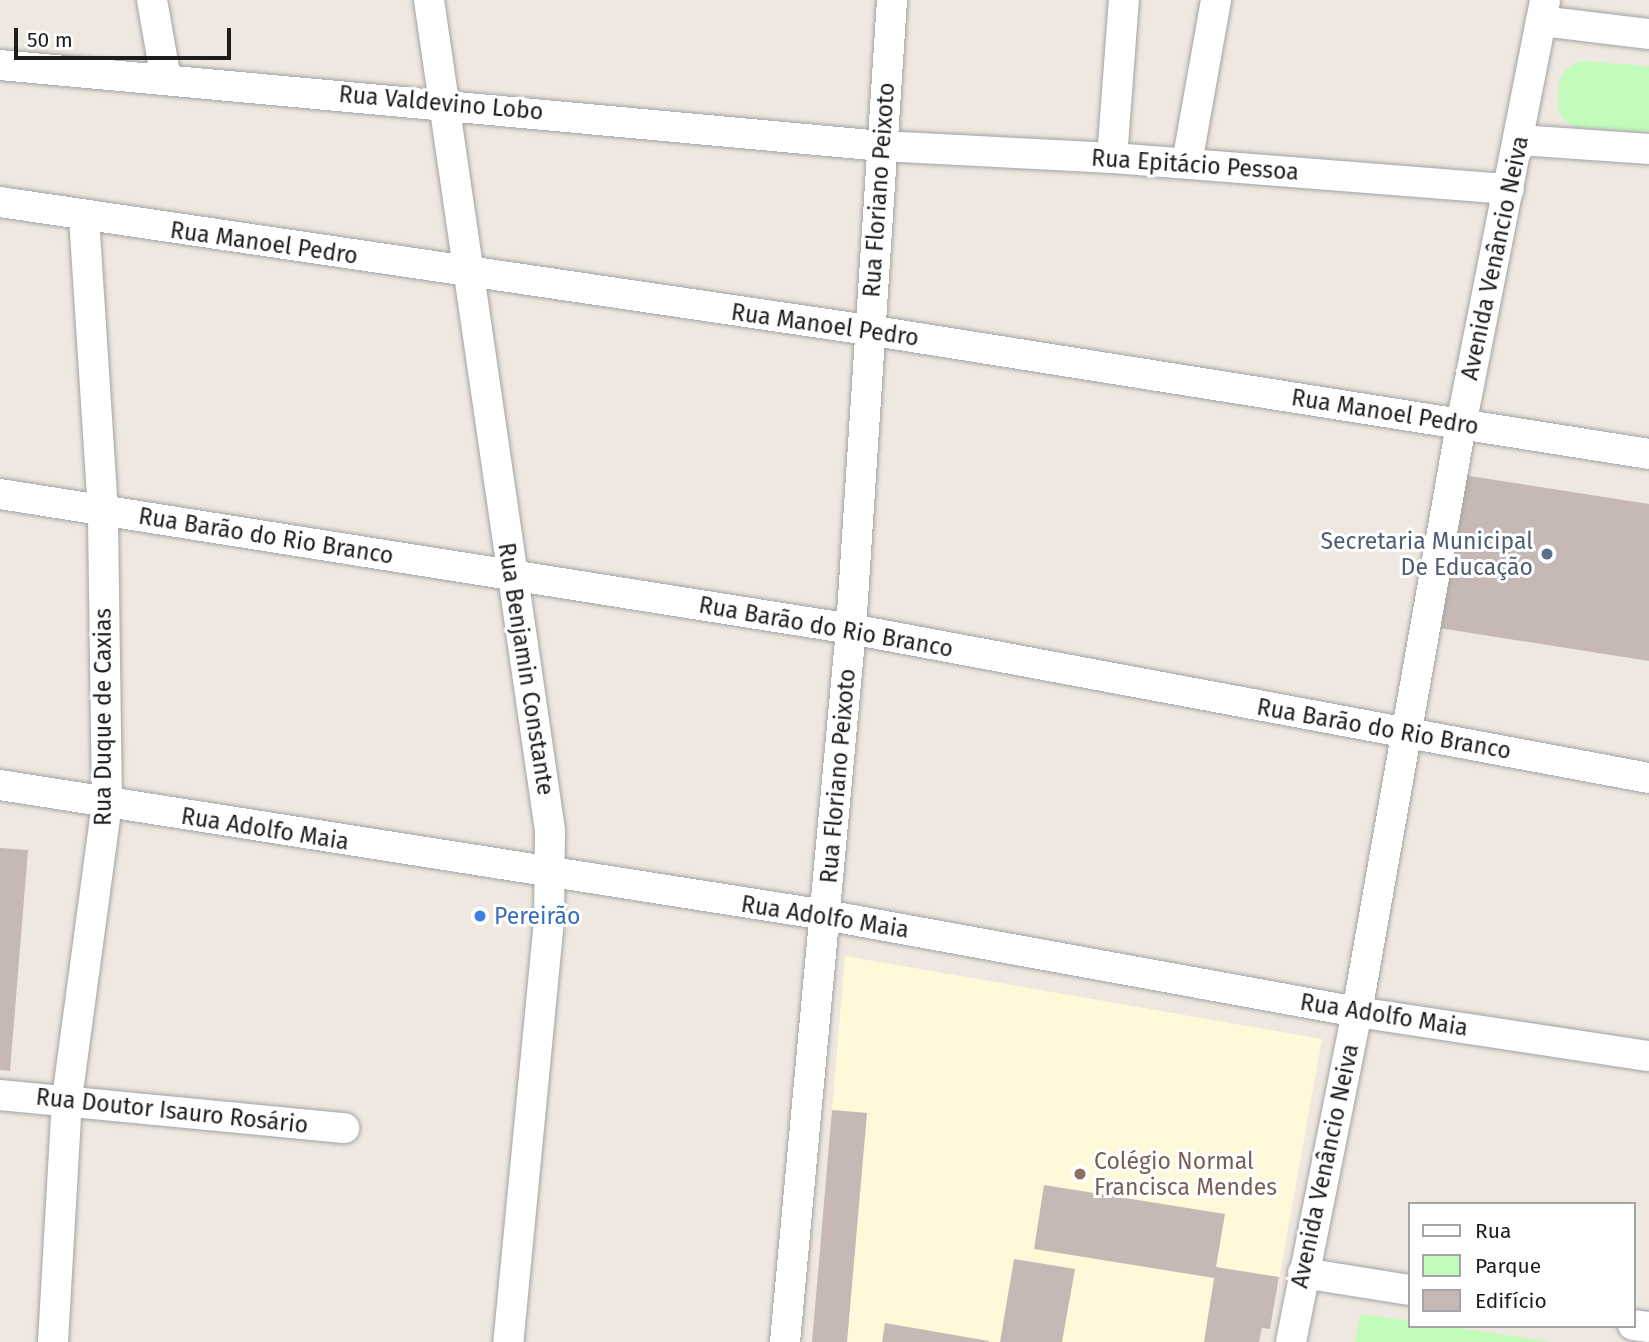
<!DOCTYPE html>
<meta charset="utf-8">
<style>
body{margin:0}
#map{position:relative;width:1649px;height:1342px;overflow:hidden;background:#eee8e1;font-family:"Fira Sans",sans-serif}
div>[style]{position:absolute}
.education>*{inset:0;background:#fff9da}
.park>*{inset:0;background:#c1fcbb}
.building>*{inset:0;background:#c6b9b5}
.roads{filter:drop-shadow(0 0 2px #a3a3a3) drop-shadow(0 0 2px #a3a3a3)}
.street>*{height:30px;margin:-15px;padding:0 15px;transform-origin:15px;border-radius:15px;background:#fff}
.dots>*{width:19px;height:19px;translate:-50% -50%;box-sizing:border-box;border:4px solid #fff;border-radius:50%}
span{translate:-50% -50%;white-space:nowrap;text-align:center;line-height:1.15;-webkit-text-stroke:6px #fff;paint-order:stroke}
.street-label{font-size:23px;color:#1c1c1c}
.service-label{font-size:23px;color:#4e5e75}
.right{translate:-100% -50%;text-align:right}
.shop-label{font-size:23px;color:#366cbe}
.left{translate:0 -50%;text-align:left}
.education-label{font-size:23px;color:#785e54}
.legend{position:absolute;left:1408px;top:1202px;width:228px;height:126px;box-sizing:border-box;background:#fff;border:2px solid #a4a4a4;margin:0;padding:9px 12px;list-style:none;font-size:21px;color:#1c1c1c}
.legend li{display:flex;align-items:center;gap:14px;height:35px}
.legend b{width:35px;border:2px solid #a4a4a4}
.scale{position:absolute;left:14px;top:28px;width:217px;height:32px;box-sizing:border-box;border:4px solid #1c1c1c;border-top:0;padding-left:9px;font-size:21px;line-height:24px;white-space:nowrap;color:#1c1c1c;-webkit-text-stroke:5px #fff;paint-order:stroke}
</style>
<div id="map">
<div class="education">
<div style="clip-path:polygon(845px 956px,1322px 1039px,1270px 1329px,1262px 1328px,1259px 1342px,847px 1342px,867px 1113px,832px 1110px)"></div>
</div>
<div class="park">
<div style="clip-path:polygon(1582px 61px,1649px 66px,1649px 132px,1575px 127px,1564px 120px,1558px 109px,1559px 82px,1567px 68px)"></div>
<div style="clip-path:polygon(1361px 1314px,1409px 1321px,1409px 1326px,1446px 1326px,1552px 1342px,1355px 1342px)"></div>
</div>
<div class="building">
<div style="clip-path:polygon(1457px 474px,1649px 504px,1649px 661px,1433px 627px)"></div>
<div style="clip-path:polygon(0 848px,28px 850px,10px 1071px,0 1070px)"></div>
<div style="clip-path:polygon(832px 1110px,867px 1113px,847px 1342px,812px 1342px)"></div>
<div style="clip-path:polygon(1044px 1185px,1225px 1214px,1216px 1267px,1279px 1277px,1270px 1329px,1262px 1328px,1259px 1342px,1204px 1342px,1214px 1278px,1034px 1249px)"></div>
<div style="clip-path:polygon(1014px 1259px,1075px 1269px,1062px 1342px,1000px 1342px)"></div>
<div style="clip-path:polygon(885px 1323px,989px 1341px,989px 1342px,882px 1342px)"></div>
</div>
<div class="roads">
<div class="street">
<div style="left:152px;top:0;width:80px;rotate:80deg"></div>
<div style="left:429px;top:0;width:839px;rotate:81.71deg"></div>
<div style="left:550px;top:830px;width:90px;rotate:90.6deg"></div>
<div style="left:549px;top:920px;width:424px;rotate:95.5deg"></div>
<div style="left:1541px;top:21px;width:109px;rotate:6.9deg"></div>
<div style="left:0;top:65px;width:886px;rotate:5.25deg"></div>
<div style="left:882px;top:146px;width:230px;rotate:3deg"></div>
<div style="left:1112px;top:158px;width:398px;rotate:4.5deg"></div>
<div style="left:1520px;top:140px;width:129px;rotate:4deg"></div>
<div style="left:1112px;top:158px;width:158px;rotate:-85.7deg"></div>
<div style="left:1187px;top:163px;width:166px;rotate:-79.9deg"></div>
<div style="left:0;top:202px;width:877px;rotate:8.39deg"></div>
<div style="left:868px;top:330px;width:791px;rotate:9.02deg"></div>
<div style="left:0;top:494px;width:862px;rotate:9.01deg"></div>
<div style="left:851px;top:629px;width:812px;rotate:10.58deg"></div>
<div style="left:0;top:785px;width:835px;rotate:8.95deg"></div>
<div style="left:825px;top:915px;width:541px;rotate:10.33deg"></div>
<div style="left:1357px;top:1012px;width:295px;rotate:8.6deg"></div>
<div style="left:0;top:1095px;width:346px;rotate:5.5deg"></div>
<div style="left:1303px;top:1273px;width:107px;rotate:9.1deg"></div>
<div style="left:1633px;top:1325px;width:16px;rotate:7deg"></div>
<div style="left:53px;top:1342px;width:243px;rotate:-86.7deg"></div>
<div style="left:67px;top:1099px;width:298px;rotate:-82.3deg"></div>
<div style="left:107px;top:804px;width:293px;rotate:-90.8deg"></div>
<div style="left:103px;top:511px;width:295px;rotate:-93.7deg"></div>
<div style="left:785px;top:1342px;width:716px;rotate:-84.71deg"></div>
<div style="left:851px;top:629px;width:630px;rotate:-86.27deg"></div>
<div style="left:1291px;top:1342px;width:337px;rotate:-78.7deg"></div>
<div style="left:1357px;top:1012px;width:596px;rotate:-79.95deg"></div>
<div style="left:1461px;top:425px;width:433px;rotate:-78.8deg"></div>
</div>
</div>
<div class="dots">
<div style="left:1547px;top:554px;background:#5c6f8a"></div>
<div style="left:480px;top:916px;background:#3f7fe0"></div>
<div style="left:1080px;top:1174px;background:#8d6e63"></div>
</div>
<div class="street-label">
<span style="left:441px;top:103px;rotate:5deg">Rua Valdevino Lobo</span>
<span style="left:1195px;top:165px;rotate:4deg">Rua Epitácio Pessoa</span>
<span style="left:879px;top:190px;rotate:-86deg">Rua Floriano Peixoto</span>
<span style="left:264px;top:243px;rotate:8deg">Rua Manoel Pedro</span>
<span style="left:1495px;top:258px;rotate:-78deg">Avenida Venâncio Neiva</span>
<span style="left:825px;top:325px;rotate:8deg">Rua Manoel Pedro</span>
<span style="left:1385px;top:412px;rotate:9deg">Rua Manoel Pedro</span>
<span style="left:266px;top:536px;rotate:9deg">Rua Barão do Rio Branco</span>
<span style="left:826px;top:627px;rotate:10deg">Rua Barão do Rio Branco</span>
<span style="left:526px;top:669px;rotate:81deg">Rua Benjamin Constante</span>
<span style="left:103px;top:717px;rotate:-90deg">Rua Duque de Caxias</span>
<span style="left:1384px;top:729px;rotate:10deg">Rua Barão do Rio Branco</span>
<span style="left:838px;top:776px;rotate:-85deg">Rua Floriano Peixoto</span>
<span style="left:265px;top:829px;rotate:9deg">Rua Adolfo Maia</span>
<span style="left:825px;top:917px;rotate:9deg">Rua Adolfo Maia</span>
<span style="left:1384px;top:1015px;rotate:9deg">Rua Adolfo Maia</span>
<span style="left:172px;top:1111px;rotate:6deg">Rua Doutor Isauro Rosário</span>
<span style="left:1325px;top:1166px;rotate:-78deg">Avenida Venâncio Neiva</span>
</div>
<div class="service-label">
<span class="right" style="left:1533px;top:554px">Secretaria Municipal<br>De Educação</span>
</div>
<div class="shop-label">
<span class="left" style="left:494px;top:916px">Pereirão</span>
</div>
<div class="education-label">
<span class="left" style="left:1094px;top:1174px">Colégio Normal<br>Francisca Mendes</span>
</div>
<ul class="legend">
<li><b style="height:9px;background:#fff"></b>Rua</li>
<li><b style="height:19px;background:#c1fcbb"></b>Parque</li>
<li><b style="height:19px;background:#c6b9b5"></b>Edifício</li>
</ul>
<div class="scale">50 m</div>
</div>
